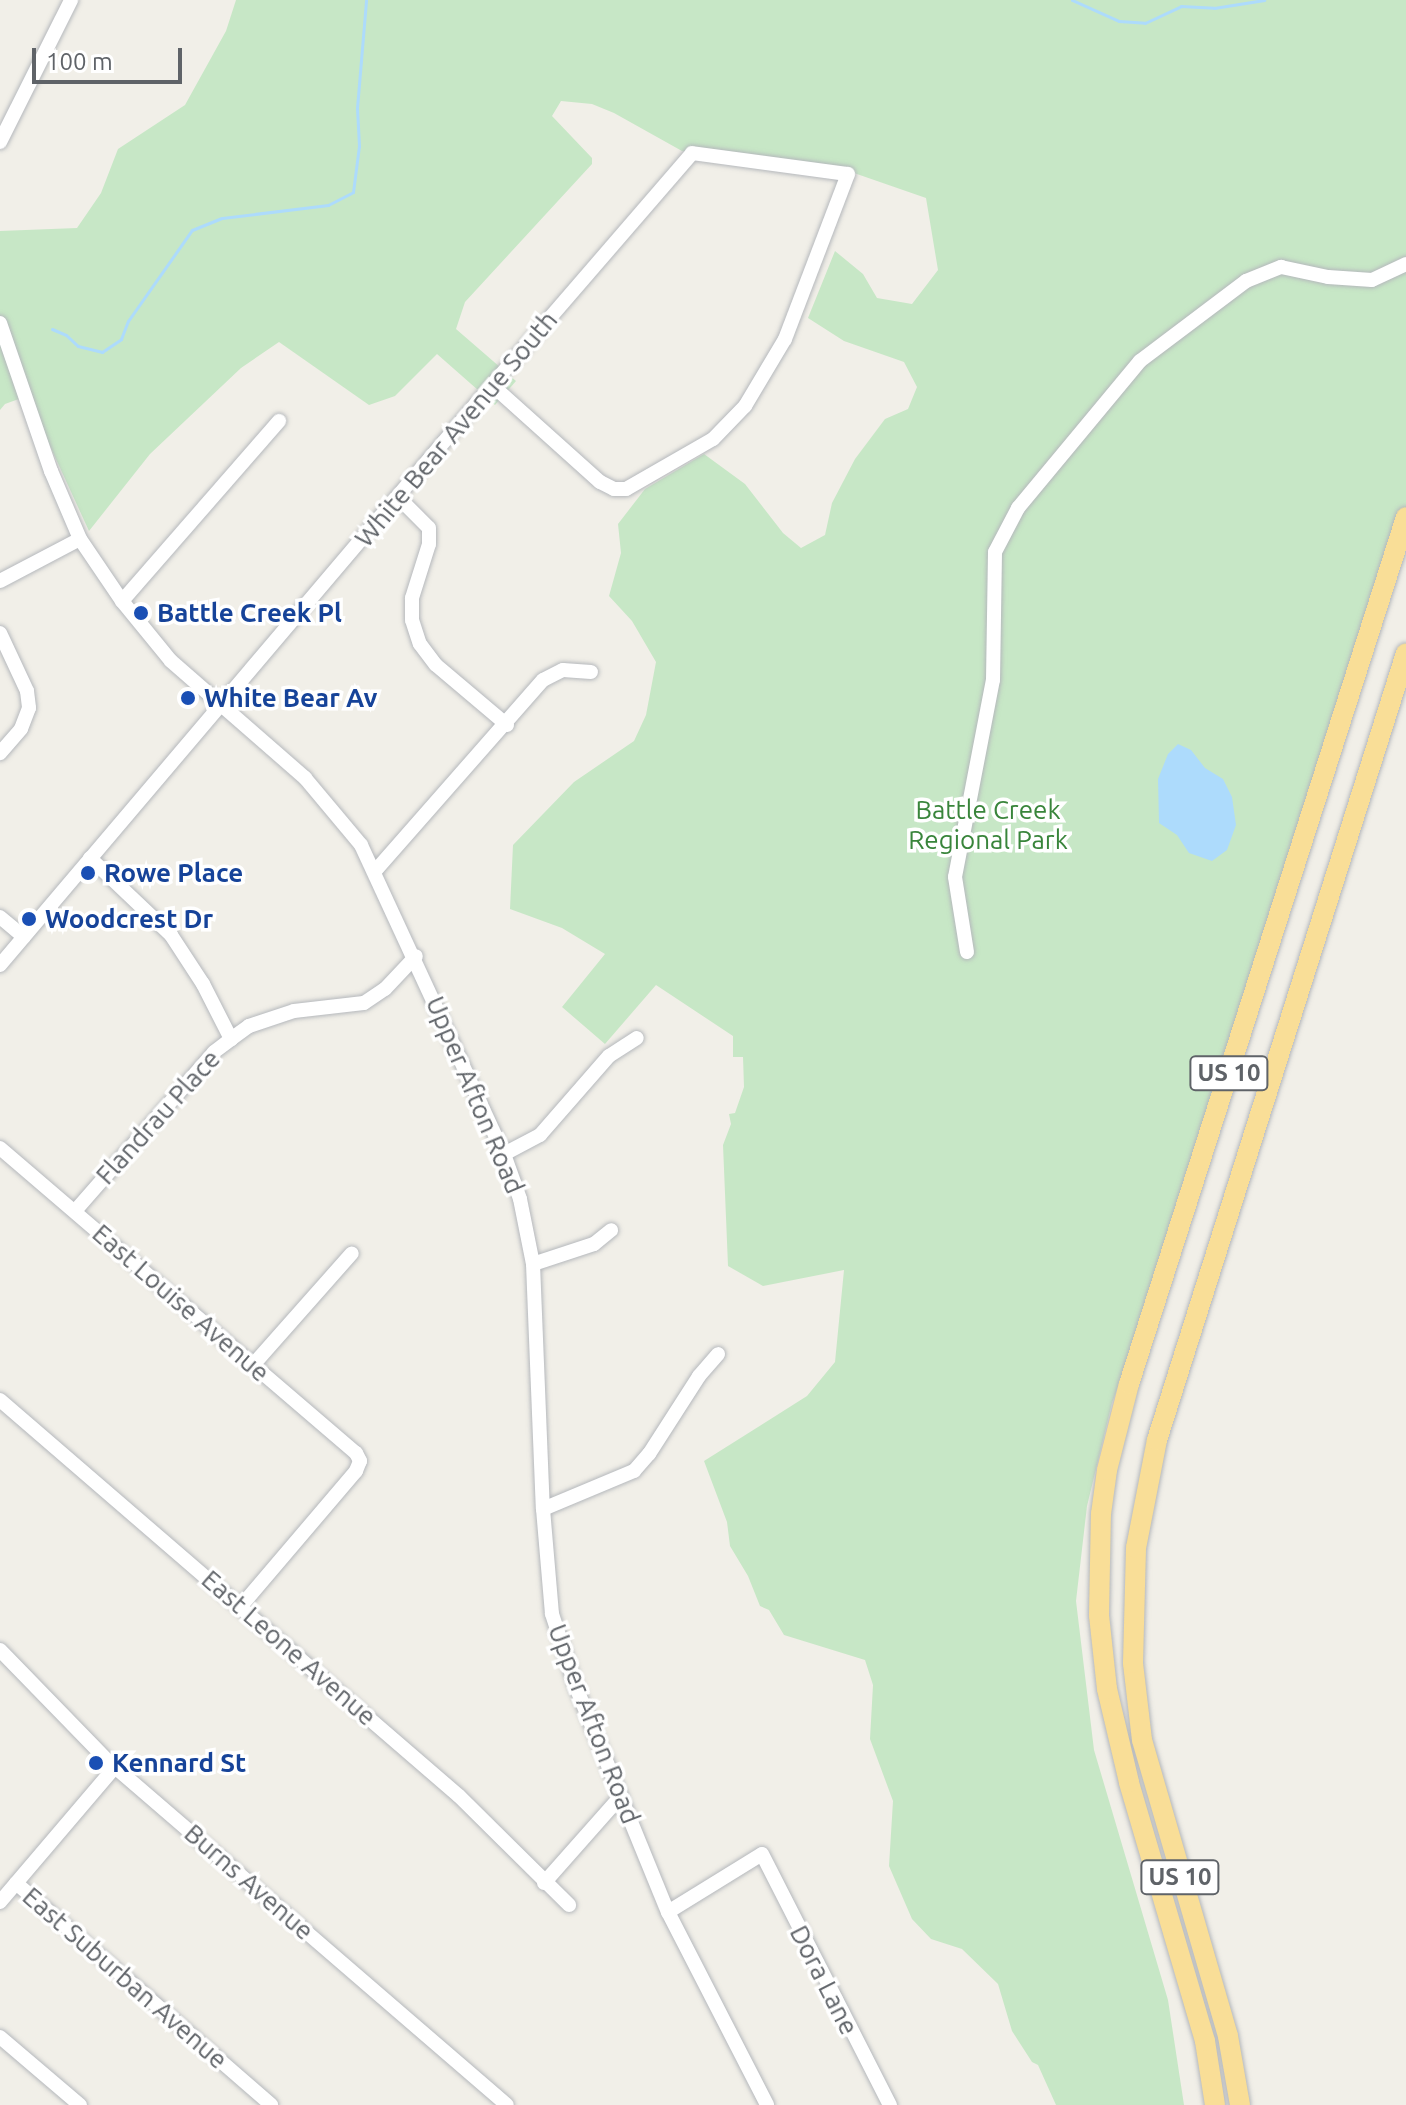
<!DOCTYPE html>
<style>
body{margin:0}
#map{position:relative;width:1406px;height:2105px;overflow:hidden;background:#f1efe8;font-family:Ubuntu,sans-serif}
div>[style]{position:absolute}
.green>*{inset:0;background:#c7e7c6}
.water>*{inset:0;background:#addbfc}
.stream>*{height:3px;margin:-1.5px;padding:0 1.5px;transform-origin:1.5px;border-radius:1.5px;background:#addbfc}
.roads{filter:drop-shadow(0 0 2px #b5b8bc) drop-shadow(0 0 2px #b5b8bc)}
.minor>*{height:14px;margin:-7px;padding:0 7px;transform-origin:7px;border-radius:7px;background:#fff}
.highway>*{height:20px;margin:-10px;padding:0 10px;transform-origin:10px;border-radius:10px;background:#f9de97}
.dots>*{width:22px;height:22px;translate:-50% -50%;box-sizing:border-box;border:4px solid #fff;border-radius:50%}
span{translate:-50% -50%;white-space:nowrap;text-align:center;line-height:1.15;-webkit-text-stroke:7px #fff;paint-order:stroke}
.shield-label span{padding:2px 6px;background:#fff;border:2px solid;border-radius:6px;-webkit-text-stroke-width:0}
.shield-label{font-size:24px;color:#5f6368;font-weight:700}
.street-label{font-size:26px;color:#5f6368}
.transit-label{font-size:26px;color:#164399;font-weight:700}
.left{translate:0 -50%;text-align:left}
.park-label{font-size:26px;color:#39853b}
.scale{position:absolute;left:32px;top:48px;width:150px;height:36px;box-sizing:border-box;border:4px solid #5f6368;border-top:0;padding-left:10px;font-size:24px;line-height:28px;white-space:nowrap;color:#5f6368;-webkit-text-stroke:6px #fff;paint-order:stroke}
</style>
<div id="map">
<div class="green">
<div style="clip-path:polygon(236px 0,1406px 0,1406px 533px,1223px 1100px,1112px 1403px,1087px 1506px,1076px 1601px,1094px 1750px,1168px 2000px,1184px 2105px,1056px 2105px,1038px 2065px,1032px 2062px,1012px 2031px,998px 1984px,962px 1949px,931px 1939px,912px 1919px,889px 1866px,893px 1801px,870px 1739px,873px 1685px,865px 1660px,784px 1635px,769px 1610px,760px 1606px,748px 1576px,730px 1546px,727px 1522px,704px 1461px,807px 1396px,835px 1362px,844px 1270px,763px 1286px,728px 1266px,723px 1145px,731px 1124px,729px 1114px,735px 1113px,744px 1087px,743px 1057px,733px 1057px,733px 1036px,656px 985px,605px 1044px,562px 1007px,605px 954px,562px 928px,510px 909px,513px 845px,574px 782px,634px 741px,646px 715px,656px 662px,632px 621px,609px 596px,621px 553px,618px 524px,645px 489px,704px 454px,745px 484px,783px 533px,801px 548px,825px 535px,832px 503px,855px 459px,885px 419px,908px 409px,917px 387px,904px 362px,844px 341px,808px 318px,835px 251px,863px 274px,877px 298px,912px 304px,938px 270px,926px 198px,854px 173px,682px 151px,614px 113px,592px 104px,561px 101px,552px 116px,592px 158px,592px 164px,465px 302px,456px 329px,516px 381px,495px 405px,437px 354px,395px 396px,369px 405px,279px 342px,241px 368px,150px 454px,89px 531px,27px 396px,5px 404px,0 410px,0 231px,77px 228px,101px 193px,118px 149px,185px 105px,226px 31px)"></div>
</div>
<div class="water">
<div style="clip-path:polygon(1178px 744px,1191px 750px,1205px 768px,1223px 779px,1232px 797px,1236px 825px,1227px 850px,1212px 861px,1189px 853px,1177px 835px,1159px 823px,1158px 779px,1168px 754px)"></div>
</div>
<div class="stream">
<div style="left:1072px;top:0;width:51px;rotate:24.1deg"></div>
<div style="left:1119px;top:21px;width:26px;rotate:4deg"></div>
<div style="left:1145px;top:23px;width:40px;rotate:-25deg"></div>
<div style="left:1181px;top:6px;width:33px;rotate:3deg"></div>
<div style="left:1214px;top:8px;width:51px;rotate:-9.1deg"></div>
<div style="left:52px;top:329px;width:15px;rotate:23deg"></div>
<div style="left:66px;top:335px;width:16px;rotate:43deg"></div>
<div style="left:78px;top:346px;width:25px;rotate:14deg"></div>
<div style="left:102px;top:352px;width:23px;rotate:-34deg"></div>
<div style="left:121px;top:339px;width:19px;rotate:-69deg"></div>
<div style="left:128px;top:321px;width:111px;rotate:-54.9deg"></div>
<div style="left:192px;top:230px;width:32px;rotate:-22deg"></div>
<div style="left:222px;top:218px;width:107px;rotate:-7deg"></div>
<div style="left:328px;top:205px;width:28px;rotate:-27deg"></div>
<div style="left:353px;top:192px;width:46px;rotate:-82.6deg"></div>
<div style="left:359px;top:146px;width:38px;rotate:-93deg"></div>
<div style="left:357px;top:108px;width:108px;rotate:-85.2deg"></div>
</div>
<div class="roads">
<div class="minor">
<div style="left:0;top:142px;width:159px;rotate:-63.4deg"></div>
<div style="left:0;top:323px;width:157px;rotate:71deg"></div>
<div style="left:51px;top:471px;width:74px;rotate:66.9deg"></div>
<div style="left:80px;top:539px;width:75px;rotate:55.9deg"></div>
<div style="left:122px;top:601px;width:77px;rotate:50.8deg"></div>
<div style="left:171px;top:661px;width:178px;rotate:41.1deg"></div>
<div style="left:305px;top:778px;width:87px;rotate:50.1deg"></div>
<div style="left:361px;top:845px;width:340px;rotate:65.2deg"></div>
<div style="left:504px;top:1154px;width:48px;rotate:70.4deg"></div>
<div style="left:520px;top:1199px;width:66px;rotate:78.7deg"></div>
<div style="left:533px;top:1264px;width:245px;rotate:87.7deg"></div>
<div style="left:543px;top:1509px;width:105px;rotate:85.1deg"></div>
<div style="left:552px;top:1614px;width:77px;rotate:71.8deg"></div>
<div style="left:576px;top:1687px;width:243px;rotate:67.8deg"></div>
<div style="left:668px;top:1912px;width:217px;rotate:62.8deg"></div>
<div style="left:399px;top:498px;width:42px;rotate:45deg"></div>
<div style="left:429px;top:528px;width:16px;rotate:90deg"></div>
<div style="left:429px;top:544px;width:57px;rotate:107.5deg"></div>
<div style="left:412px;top:598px;width:22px;rotate:90deg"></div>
<div style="left:412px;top:620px;width:25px;rotate:72deg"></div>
<div style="left:420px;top:644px;width:26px;rotate:53deg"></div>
<div style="left:436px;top:665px;width:93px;rotate:40.2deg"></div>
<div style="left:0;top:581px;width:90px;rotate:-27.7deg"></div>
<div style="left:122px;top:601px;width:239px;rotate:-48.9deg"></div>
<div style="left:0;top:633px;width:64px;rotate:65deg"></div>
<div style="left:27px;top:691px;width:17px;rotate:83deg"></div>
<div style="left:29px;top:708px;width:22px;rotate:111deg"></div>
<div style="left:21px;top:729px;width:32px;rotate:131deg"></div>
<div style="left:90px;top:858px;width:112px;rotate:43.5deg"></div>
<div style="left:171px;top:935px;width:59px;rotate:56.9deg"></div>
<div style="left:203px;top:984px;width:62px;rotate:63deg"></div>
<div style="left:376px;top:870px;width:253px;rotate:-48.7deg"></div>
<div style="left:543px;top:680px;width:22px;rotate:-27deg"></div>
<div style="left:563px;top:670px;width:28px;rotate:4deg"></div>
<div style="left:0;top:917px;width:31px;rotate:40deg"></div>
<div style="left:967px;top:952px;width:76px;rotate:-99.1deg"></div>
<div style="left:955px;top:877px;width:201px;rotate:-79.1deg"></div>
<div style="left:993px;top:680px;width:128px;rotate:-89.1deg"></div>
<div style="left:995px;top:552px;width:50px;rotate:-62.4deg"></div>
<div style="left:1018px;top:508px;width:191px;rotate:-50.3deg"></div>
<div style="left:1140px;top:361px;width:133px;rotate:-37deg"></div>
<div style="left:1246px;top:281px;width:38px;rotate:-22deg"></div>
<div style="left:1281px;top:267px;width:48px;rotate:12deg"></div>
<div style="left:1328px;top:277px;width:44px;rotate:3.9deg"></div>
<div style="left:1372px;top:280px;width:38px;rotate:-25deg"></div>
<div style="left:0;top:965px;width:761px;rotate:-49.69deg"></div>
<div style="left:492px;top:385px;width:306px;rotate:-49.2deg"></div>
<div style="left:692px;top:153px;width:157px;rotate:7.7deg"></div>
<div style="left:848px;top:174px;width:177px;rotate:110.9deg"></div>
<div style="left:785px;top:339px;width:78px;rotate:120.8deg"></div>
<div style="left:745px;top:406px;width:46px;rotate:134.1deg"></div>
<div style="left:713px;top:439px;width:100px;rotate:150.1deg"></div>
<div style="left:626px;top:489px;width:12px;rotate:180deg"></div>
<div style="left:614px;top:489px;width:16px;rotate:-153deg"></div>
<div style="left:600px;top:482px;width:145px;rotate:-138.1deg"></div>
<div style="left:0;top:1148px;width:469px;rotate:40.6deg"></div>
<div style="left:356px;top:1453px;width:9px;rotate:63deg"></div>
<div style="left:360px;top:1461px;width:11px;rotate:112deg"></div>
<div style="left:356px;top:1471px;width:177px;rotate:130.4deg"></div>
<div style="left:504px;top:1154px;width:41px;rotate:-27.8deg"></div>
<div style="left:540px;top:1135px;width:105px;rotate:-48.9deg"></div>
<div style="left:609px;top:1056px;width:33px;rotate:-33deg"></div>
<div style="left:75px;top:1211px;width:211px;rotate:-48.8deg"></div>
<div style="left:214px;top:1052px;width:21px;rotate:-37deg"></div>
<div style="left:231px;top:1039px;width:22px;rotate:-36deg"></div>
<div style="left:249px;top:1026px;width:47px;rotate:-18.4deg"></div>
<div style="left:294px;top:1011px;width:70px;rotate:-6.5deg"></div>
<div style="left:364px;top:1003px;width:25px;rotate:-34deg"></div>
<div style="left:385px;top:989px;width:45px;rotate:-46.8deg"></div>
<div style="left:533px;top:1264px;width:64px;rotate:-18.2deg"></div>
<div style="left:594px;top:1244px;width:22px;rotate:-39deg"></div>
<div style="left:253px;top:1365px;width:149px;rotate:-48.5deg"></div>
<div style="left:0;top:1400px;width:606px;rotate:40.79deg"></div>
<div style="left:459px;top:1796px;width:155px;rotate:44.7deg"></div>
<div style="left:543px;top:1509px;width:99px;rotate:-22.7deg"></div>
<div style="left:634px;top:1471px;width:23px;rotate:-49deg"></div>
<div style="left:649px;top:1454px;width:93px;rotate:-57.3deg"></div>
<div style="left:699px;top:1376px;width:29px;rotate:-49deg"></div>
<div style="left:0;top:1650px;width:156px;rotate:45.8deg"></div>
<div style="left:109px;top:1762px;width:525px;rotate:40.76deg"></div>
<div style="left:16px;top:1883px;width:338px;rotate:41deg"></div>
<div style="left:544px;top:1883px;width:116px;rotate:-48.5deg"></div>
<div style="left:0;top:1902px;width:177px;rotate:-49.6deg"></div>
<div style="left:668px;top:1912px;width:110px;rotate:-31.7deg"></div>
<div style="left:762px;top:1854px;width:282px;rotate:63deg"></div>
<div style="left:0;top:2037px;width:105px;rotate:40.4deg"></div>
</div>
<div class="highway">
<div style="left:1215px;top:2105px;width:65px;rotate:-98.9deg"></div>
<div style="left:1205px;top:2041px;width:270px;rotate:-106.4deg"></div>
<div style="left:1129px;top:1782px;width:96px;rotate:-103.3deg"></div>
<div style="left:1107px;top:1689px;width:74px;rotate:-96.2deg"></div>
<div style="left:1099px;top:1615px;width:101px;rotate:-88.9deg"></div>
<div style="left:1101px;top:1514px;width:44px;rotate:-82.2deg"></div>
<div style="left:1107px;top:1470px;width:89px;rotate:-75.7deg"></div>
<div style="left:1129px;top:1384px;width:910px;rotate:-72.28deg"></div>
<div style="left:1240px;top:2105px;width:70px;rotate:-99.9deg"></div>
<div style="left:1228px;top:2036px;width:308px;rotate:-106.2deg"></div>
<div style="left:1142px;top:1740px;width:78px;rotate:-96.7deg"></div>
<div style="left:1133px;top:1663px;width:115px;rotate:-88.5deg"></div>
<div style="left:1136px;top:1548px;width:110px;rotate:-79deg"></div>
<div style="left:1157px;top:1440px;width:825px;rotate:-72.44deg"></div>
</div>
</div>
<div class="dots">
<div style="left:141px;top:613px;background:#1a4fb4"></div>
<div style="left:188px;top:698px;background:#1a4fb4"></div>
<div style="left:88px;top:873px;background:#1a4fb4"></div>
<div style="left:29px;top:919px;background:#1a4fb4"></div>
<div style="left:96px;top:1763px;background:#1a4fb4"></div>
</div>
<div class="shield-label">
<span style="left:1229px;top:1073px">US 10</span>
<span style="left:1180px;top:1877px">US 10</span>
</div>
<div class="street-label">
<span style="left:456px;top:429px;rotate:-50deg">White Bear Avenue South</span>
<span style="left:475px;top:1095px;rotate:67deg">Upper Afton Road</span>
<span style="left:158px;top:1117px;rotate:-48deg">Flandrau Place</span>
<span style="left:181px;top:1303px;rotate:41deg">East Louise Avenue</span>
<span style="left:289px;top:1648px;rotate:41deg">East Leone Avenue</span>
<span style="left:594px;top:1724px;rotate:69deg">Upper Afton Road</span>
<span style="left:249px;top:1882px;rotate:41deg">Burns Avenue</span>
<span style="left:125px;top:1978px;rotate:41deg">East Suburban Avenue</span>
<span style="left:824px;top:1980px;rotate:63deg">Dora Lane</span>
</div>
<div class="transit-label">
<span class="left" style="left:157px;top:613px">Battle Creek Pl</span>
<span class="left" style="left:204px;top:698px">White Bear Av</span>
<span class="left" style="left:104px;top:873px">Rowe Place</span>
<span class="left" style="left:45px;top:919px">Woodcrest Dr</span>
<span class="left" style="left:112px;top:1763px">Kennard St</span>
</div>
<div class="park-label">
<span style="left:988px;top:825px">Battle Creek<br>Regional Park</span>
</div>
<div class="scale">100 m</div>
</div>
